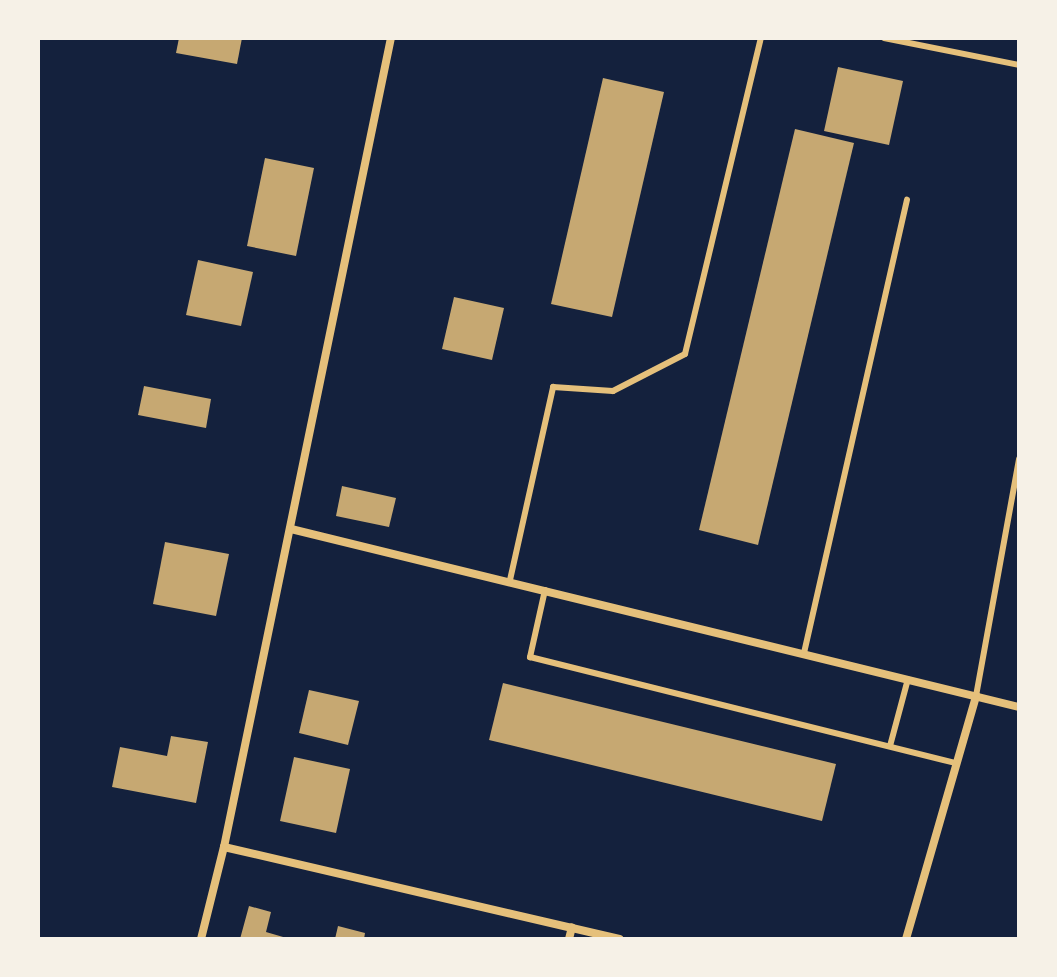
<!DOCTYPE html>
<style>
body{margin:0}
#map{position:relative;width:1057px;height:977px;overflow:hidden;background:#14213d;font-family:"Fira Sans",sans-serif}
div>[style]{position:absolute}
.building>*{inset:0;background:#c6a872}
.service>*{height:6px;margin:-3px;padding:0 3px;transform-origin:3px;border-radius:3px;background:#e5c07b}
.minor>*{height:8px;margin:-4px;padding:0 4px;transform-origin:4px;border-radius:4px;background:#e5c07b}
span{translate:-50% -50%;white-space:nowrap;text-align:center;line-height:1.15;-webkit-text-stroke:7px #f6f1e7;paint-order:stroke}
.frame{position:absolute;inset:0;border:40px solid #f6f1e7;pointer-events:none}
</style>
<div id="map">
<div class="building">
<div style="clip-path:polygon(179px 38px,242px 38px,237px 64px,176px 53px)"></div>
<div style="clip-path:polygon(838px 67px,903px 81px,889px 145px,824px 131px)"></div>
<div style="clip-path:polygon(603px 78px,664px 92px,612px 317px,551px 304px)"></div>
<div style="clip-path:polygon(795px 129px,854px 143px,758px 545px,699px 530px)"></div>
<div style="clip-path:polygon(265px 158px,314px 168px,296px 256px,247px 246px)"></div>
<div style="clip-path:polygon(198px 260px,253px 272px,241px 326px,186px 315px)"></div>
<div style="clip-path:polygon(454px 297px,504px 308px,492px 360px,442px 349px)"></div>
<div style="clip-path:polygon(144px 386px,211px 399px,206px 428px,138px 415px)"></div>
<div style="clip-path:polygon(342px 486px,396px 498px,389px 527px,336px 516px)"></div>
<div style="clip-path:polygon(165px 542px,229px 554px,216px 616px,153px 604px)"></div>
<div style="clip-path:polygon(503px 683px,836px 764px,822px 821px,489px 740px)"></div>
<div style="clip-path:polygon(309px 690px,359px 701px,348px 745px,299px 733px)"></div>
<div style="clip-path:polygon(171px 736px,208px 742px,196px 803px,112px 787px,120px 747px,167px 756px)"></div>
<div style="clip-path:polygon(294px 757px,350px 769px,336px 833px,280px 821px)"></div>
<div style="clip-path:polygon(249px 906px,271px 912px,266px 932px,290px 939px,240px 939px)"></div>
<div style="clip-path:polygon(338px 926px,365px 933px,364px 939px,335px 939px)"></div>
</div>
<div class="service">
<div style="left:884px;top:38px;width:138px;rotate:11.3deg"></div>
<div style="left:510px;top:580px;width:198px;rotate:-77.4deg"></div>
<div style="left:553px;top:387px;width:60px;rotate:3.8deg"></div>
<div style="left:613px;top:391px;width:81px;rotate:-27.2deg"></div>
<div style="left:685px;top:354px;width:325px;rotate:-76.5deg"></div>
<div style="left:545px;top:590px;width:69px;rotate:102.6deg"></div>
<div style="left:530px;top:657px;width:439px;rotate:14deg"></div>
<div style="left:804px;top:653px;width:465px;rotate:-77.2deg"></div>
<div style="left:976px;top:696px;width:241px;rotate:-79.7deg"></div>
<div style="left:890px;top:746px;width:69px;rotate:-75deg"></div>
</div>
<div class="minor">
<div style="left:291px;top:529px;width:749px;rotate:13.74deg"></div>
<div style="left:224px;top:847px;width:406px;rotate:13.1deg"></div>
<div style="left:201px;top:939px;width:95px;rotate:-76deg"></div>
<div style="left:224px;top:847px;width:826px;rotate:-78.34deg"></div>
<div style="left:569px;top:939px;width:12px;rotate:-76deg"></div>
<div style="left:906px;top:939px;width:253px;rotate:-73.9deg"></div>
</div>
<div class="frame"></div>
</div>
